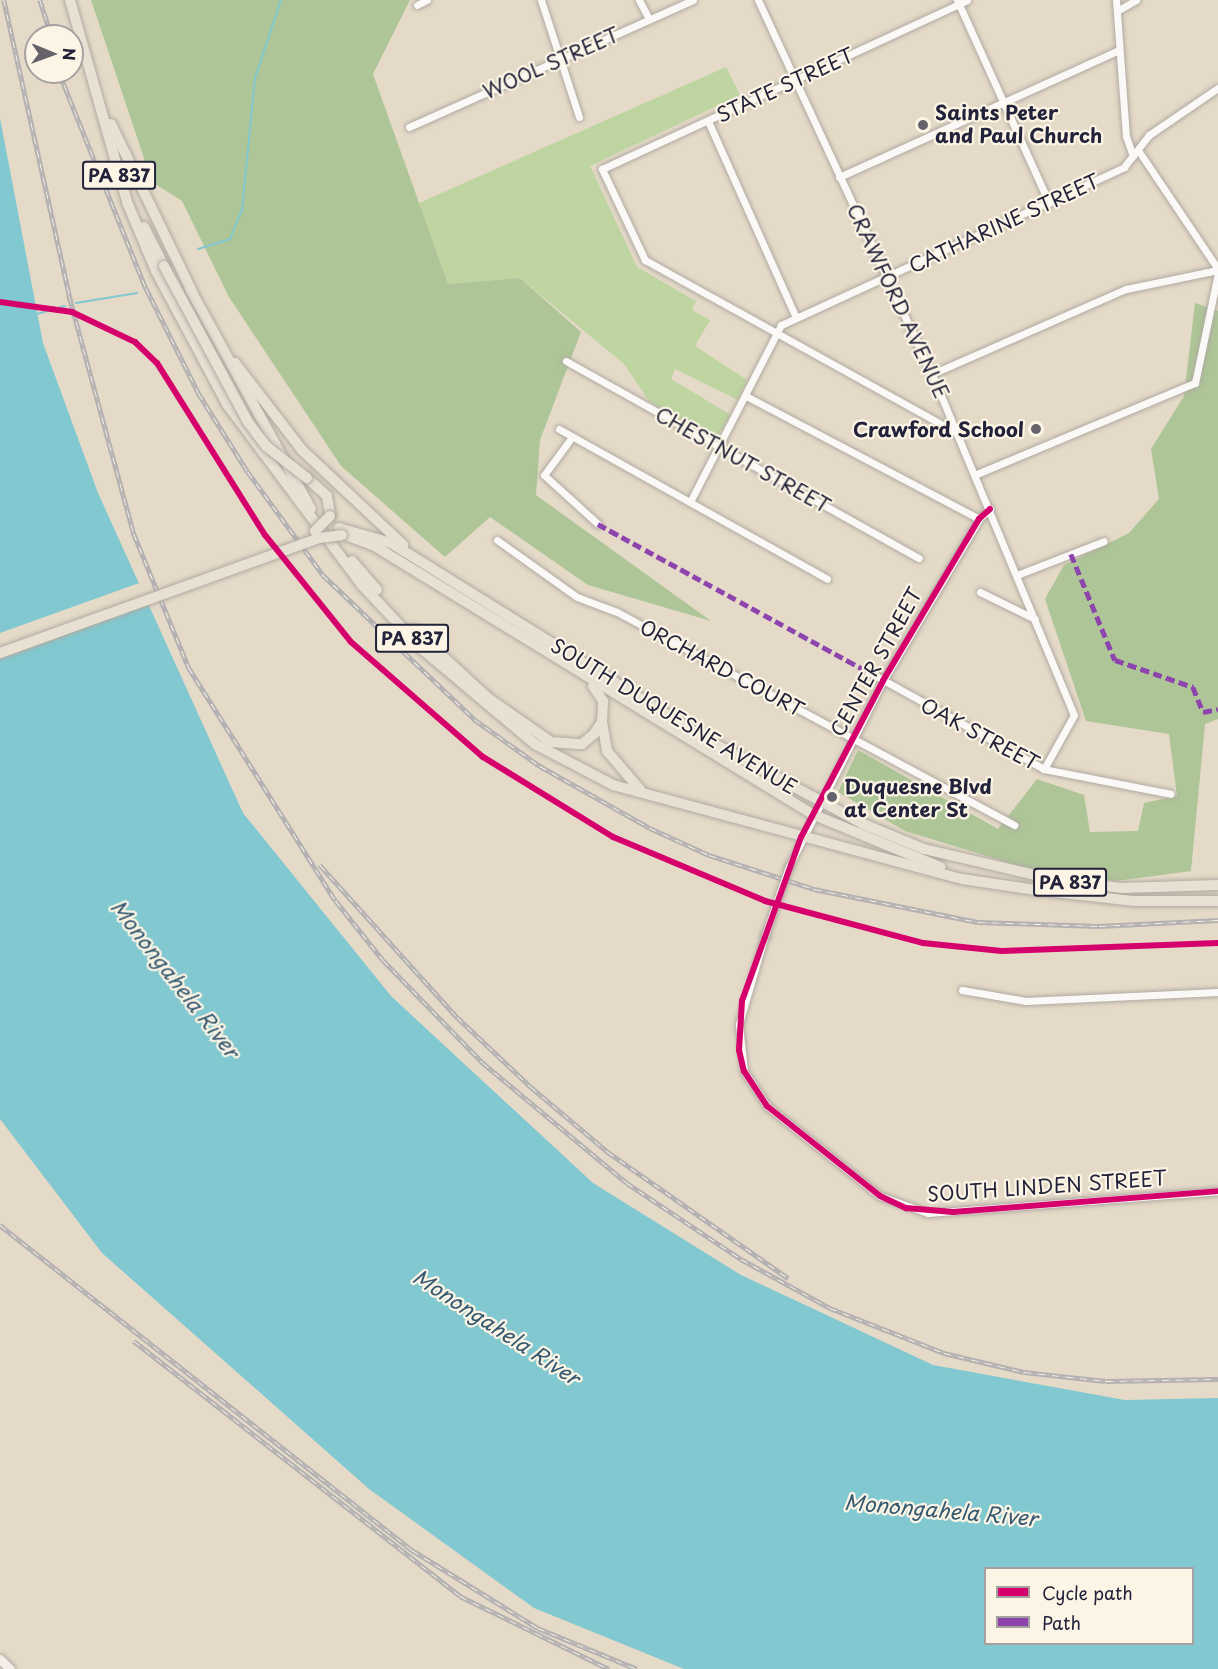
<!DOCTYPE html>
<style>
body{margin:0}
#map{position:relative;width:1218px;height:1669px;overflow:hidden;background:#e5dac8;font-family:"Playpen Sans",sans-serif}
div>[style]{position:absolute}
.green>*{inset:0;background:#bed5a1}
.forest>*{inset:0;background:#adc597}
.water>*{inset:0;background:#82c8d0}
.pier>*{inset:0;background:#e5dac8}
.stream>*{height:2px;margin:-1px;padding:0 1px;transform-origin:1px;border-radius:1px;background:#82c8d0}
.roads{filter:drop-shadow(0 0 2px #b0aaa1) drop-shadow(0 0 2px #b0aaa1)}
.street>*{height:7px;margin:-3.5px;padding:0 3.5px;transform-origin:3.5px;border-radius:3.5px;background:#fbf9f7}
.secondary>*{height:9px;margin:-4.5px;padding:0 4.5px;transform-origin:4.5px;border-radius:4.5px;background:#f3efe8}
.primary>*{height:10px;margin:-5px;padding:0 5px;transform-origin:5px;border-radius:5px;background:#e7e0d3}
.rail>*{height:4.5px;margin-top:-2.25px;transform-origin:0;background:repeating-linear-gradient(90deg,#fcf5e5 0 7px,#b3b1b2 0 14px);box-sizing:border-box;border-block:2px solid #b3b1b2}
.bridges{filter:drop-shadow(0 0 2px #b0aaa1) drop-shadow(0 0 2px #b0aaa1)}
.street-bridge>*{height:7px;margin:-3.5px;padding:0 3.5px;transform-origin:3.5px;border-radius:3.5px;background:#fbf9f7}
.primary-bridge>*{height:10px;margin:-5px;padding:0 5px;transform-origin:5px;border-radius:5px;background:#e7e0d3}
.quiet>*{height:4.5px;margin-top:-2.25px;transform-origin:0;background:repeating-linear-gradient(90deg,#8e44ad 0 9px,transparent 0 13.5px)}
.cycleway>*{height:6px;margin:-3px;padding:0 3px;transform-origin:3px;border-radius:3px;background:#d6006c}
.dots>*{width:16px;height:16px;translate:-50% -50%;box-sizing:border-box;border:3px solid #fcf5e5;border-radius:50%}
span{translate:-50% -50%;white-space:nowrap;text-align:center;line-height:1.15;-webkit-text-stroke:4.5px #fcf5e5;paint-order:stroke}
.shield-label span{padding:2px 4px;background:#fcf5e5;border:2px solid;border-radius:4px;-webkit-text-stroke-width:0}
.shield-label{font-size:18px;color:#22223b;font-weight:700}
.street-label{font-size:20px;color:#22223b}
.poi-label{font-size:20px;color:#22223b;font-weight:700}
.left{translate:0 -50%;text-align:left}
.right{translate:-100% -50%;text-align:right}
.water-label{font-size:21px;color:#355971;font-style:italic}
.legend{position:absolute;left:984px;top:1567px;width:210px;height:78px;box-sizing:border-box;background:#fcf5e5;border:2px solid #a5a1a1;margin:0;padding:8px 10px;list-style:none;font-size:18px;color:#22223b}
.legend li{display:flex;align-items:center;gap:12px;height:30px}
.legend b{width:30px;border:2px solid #a5a1a1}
.north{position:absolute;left:24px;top:24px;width:60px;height:60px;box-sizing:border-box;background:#fcf5e5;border:2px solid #a5a1a1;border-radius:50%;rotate:91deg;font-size:16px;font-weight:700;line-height:24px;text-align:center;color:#22223b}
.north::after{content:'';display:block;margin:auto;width:21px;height:27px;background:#66626c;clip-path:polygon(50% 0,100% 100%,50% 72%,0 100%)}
</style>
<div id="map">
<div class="green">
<div style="clip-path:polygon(726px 67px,740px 95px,590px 166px,637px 267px,696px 301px,692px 310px,710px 320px,695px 346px,747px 380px,738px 400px,675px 369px,671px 379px,731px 415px,715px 440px,649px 401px,624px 364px,520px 278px,448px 284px,419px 203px)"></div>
</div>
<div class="forest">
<div style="clip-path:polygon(91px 0,410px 0,373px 74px,448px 284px,520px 278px,581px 332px,540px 440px,536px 495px,711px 621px,588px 585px,490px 517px,445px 557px,341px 466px,229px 297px,182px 201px,152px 182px)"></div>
<div style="clip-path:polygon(1195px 303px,1218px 311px,1218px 719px,1205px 724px,1191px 871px,1116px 881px,1023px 867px,905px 831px,838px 792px,858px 750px,998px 829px,1037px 779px,1084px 795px,1090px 832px,1138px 831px,1144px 803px,1177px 796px,1169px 734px,1086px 721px,1045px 599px,1064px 565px,1129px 533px,1159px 499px,1151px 449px,1184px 396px)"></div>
</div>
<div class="water">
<div style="clip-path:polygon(evenodd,0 118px,43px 343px,98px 493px,243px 813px,391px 996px,593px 1183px,741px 1275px,933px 1365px,1125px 1400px,1218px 1398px,1218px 1669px,684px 1669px,534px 1608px,369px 1489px,102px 1253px,0 1119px,0 118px,986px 1568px,1192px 1568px,1192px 1644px,986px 1644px,986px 1568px)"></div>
</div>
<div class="pier">
<div style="clip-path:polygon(142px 582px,151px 603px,0 659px,0 633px)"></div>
</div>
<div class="stream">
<div style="left:198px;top:249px;width:34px;rotate:-17deg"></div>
<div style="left:230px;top:239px;width:31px;rotate:-68deg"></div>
<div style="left:242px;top:210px;width:133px;rotate:-84.4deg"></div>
<div style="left:255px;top:78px;width:82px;rotate:-71.6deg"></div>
<div style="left:76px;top:303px;width:62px;rotate:-9.3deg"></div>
<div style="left:37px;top:314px;width:29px;rotate:-16deg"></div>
</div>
<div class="roads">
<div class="street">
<div style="left:541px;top:0;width:123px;rotate:72deg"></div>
<div style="left:639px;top:0;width:21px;rotate:62deg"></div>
<div style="left:758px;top:0;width:412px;rotate:65.1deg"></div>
<div style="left:932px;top:374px;width:369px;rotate:67.4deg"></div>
<div style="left:1074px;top:715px;width:62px;rotate:119.1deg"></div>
<div style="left:957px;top:0;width:223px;rotate:65.6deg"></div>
<div style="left:1116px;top:0;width:136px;rotate:85.8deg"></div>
<div style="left:1126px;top:136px;width:21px;rotate:71deg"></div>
<div style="left:417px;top:5px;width:11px;rotate:-27deg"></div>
<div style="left:1117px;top:11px;width:22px;rotate:-30deg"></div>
<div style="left:708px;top:121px;width:216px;rotate:65.9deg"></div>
<div style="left:409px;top:127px;width:311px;rotate:-24.1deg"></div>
<div style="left:1138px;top:150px;width:143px;rotate:56.1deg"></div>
<div style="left:839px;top:177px;width:307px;rotate:-24.4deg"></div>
<div style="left:566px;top:361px;width:404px;rotate:29.2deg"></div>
<div style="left:932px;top:374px;width:212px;rotate:-23.7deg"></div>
<div style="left:1126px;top:289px;width:94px;rotate:-11.7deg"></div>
<div style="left:746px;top:396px;width:263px;rotate:27.8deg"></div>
<div style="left:559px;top:429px;width:307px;rotate:29.2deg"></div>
<div style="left:959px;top:434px;width:359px;rotate:-151deg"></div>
<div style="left:645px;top:260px;width:101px;rotate:-115.3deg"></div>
<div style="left:602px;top:169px;width:402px;rotate:-24.8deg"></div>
<div style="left:572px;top:437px;width:47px;rotate:126.4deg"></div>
<div style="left:544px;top:475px;width:73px;rotate:42.2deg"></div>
<div style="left:977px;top:474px;width:236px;rotate:-22.7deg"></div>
<div style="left:1195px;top:383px;width:112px;rotate:-78.2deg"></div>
<div style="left:690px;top:502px;width:199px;rotate:-62.8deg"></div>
<div style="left:781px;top:325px;width:378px;rotate:-24.7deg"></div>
<div style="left:1124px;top:167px;width:41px;rotate:-52deg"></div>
<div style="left:1149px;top:135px;width:83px;rotate:-34.3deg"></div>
<div style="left:497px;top:540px;width:98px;rotate:35.5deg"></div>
<div style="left:577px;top:597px;width:43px;rotate:20.6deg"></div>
<div style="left:617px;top:612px;width:451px;rotate:28.2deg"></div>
<div style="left:1017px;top:575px;width:93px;rotate:-21.3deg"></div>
<div style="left:980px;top:592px;width:61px;rotate:26.1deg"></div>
<div style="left:867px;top:671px;width:202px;rotate:29deg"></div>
<div style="left:1044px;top:769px;width:129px;rotate:11.1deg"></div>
<div style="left:789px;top:866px;width:208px;rotate:-63.1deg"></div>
<div style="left:883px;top:681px;width:188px;rotate:-59.3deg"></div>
<div style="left:979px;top:519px;width:15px;rotate:-42deg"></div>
<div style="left:765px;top:935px;width:93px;rotate:106.3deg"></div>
<div style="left:739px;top:1024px;width:47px;rotate:83.9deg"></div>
<div style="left:744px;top:1071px;width:42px;rotate:56.7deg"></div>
<div style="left:767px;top:1106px;width:144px;rotate:38.5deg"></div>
<div style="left:880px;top:1196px;width:51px;rotate:19.5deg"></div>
<div style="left:928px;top:1213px;width:291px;rotate:-4.3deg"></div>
<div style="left:962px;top:990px;width:65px;rotate:9.8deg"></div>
<div style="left:1026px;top:1001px;width:192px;rotate:-2.7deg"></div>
</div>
<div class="secondary">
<div style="left:0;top:1659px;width:14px;rotate:45deg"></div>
</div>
<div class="primary">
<div style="left:70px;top:0;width:210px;rotate:74.2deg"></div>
<div style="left:127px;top:202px;width:75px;rotate:67.2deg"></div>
<div style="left:156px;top:271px;width:151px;rotate:61.9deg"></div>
<div style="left:227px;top:404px;width:224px;rotate:53.3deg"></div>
<div style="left:361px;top:584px;width:91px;rotate:46.8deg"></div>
<div style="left:423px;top:650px;width:146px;rotate:40deg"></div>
<div style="left:535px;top:744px;width:88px;rotate:27.7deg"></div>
<div style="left:613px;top:785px;width:361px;rotate:15.1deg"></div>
<div style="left:962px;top:879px;width:81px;rotate:8.5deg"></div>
<div style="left:111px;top:124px;width:189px;rotate:64.2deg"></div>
<div style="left:144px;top:227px;width:44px;rotate:62.9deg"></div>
<div style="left:190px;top:289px;width:251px;rotate:61.2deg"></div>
<div style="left:235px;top:363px;width:110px;rotate:52.4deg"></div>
<div style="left:302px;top:450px;width:139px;rotate:43.2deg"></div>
<div style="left:307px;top:478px;width:27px;rotate:42deg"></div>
<div style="left:327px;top:496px;width:20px;rotate:81deg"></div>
<div style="left:339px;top:528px;width:54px;rotate:16.1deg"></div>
<div style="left:391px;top:543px;width:375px;rotate:31.9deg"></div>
<div style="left:709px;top:741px;width:175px;rotate:28.3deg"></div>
<div style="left:863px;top:824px;width:66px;rotate:22.3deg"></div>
<div style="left:924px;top:849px;width:140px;rotate:13.2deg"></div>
<div style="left:1060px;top:881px;width:61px;rotate:6.5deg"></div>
<div style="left:1121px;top:888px;width:97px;rotate:-1.8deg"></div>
<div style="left:348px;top:536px;width:27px;rotate:20deg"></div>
<div style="left:373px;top:545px;width:515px;rotate:31.5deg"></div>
<div style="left:812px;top:814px;width:139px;rotate:22.5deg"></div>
<div style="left:352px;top:561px;width:38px;rotate:49deg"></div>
<div style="left:414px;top:630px;width:100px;rotate:42.6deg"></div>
<div style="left:488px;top:698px;width:77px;rotate:34.9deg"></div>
<div style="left:551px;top:742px;width:31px;rotate:4deg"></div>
<div style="left:582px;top:744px;width:16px;rotate:-40deg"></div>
<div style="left:594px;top:734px;width:14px;rotate:-56deg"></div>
<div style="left:602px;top:722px;width:21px;rotate:-87deg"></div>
<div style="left:603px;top:701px;width:18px;rotate:-124deg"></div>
<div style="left:602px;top:722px;width:29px;rotate:80deg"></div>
<div style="left:607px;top:751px;width:52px;rotate:49.6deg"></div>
<div style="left:1037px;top:890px;width:98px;rotate:6.5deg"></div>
<div style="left:1134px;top:901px;width:84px"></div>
</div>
</div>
<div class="rail">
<div style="left:4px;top:0;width:309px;rotate:77.5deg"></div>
<div style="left:40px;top:0;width:38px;rotate:72deg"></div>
<div style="left:59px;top:72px;width:233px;rotate:68.1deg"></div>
<div style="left:146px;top:288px;width:119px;rotate:63.4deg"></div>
<div style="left:199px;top:394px;width:92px;rotate:57.9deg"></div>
<div style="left:248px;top:472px;width:127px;rotate:53.9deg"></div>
<div style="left:323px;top:575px;width:209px;rotate:43.6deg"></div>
<div style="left:474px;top:719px;width:81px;rotate:35.5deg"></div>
<div style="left:540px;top:766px;width:126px;rotate:29.4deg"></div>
<div style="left:650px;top:828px;width:65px;rotate:24.6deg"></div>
<div style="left:709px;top:855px;width:110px;rotate:17.9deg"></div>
<div style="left:814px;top:889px;width:167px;rotate:11.4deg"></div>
<div style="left:978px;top:922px;width:121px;rotate:1.9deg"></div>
<div style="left:1099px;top:926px;width:119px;rotate:-2.9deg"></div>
<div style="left:69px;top:295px;width:248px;rotate:74.8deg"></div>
<div style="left:134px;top:534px;width:145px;rotate:67.7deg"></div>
<div style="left:189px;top:668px;width:275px;rotate:57.8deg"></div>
<div style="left:336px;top:901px;width:75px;rotate:51.5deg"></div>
<div style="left:383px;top:960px;width:144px;rotate:45.8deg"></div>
<div style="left:483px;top:1063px;width:187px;rotate:39.8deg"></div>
<div style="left:627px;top:1183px;width:137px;rotate:33.7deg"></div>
<div style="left:741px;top:1259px;width:102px;rotate:28.8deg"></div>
<div style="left:830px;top:1308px;width:123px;rotate:21.5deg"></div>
<div style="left:944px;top:1353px;width:82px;rotate:13.4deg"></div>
<div style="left:1024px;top:1372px;width:82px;rotate:6.3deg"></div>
<div style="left:1106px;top:1381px;width:112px;rotate:-1deg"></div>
<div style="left:320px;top:865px;width:205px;rotate:48deg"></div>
<div style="left:457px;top:1017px;width:102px;rotate:43.4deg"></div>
<div style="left:531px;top:1087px;width:101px;rotate:40.2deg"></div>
<div style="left:608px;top:1152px;width:220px;rotate:35deg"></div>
<div style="left:0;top:1225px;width:525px;rotate:38.27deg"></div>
<div style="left:412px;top:1550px;width:148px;rotate:31.8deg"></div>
<div style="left:538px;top:1628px;width:107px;rotate:22.5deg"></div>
<div style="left:134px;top:1341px;width:414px;rotate:38deg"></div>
<div style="left:460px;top:1596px;width:166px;rotate:26.1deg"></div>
</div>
<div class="bridges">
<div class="street-bridge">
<div style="left:765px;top:935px;width:73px;rotate:-70.8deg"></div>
</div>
<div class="primary-bridge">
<div style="left:164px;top:266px;width:177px;rotate:61.7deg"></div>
<div style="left:248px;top:422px;width:30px;rotate:53deg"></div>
<div style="left:266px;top:446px;width:52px;rotate:38deg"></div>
<div style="left:315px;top:531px;width:21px;rotate:-45deg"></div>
<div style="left:0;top:653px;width:339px;rotate:-19.8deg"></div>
<div style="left:319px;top:538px;width:23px;rotate:-7deg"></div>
</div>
</div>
<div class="quiet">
<div style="left:598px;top:524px;width:307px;rotate:28.7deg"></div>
<div style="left:1071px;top:554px;width:115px;rotate:67.5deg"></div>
<div style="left:1115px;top:660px;width:83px;rotate:19.1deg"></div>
<div style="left:1193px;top:687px;width:27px;rotate:68deg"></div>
<div style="left:1203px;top:712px;width:15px;rotate:-11deg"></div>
</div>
<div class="cycleway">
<div style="left:0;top:302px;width:73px;rotate:7.9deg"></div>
<div style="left:72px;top:312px;width:70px;rotate:25.5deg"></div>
<div style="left:135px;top:342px;width:30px;rotate:44deg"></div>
<div style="left:157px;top:363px;width:203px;rotate:57.9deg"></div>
<div style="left:265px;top:535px;width:137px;rotate:51.2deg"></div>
<div style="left:351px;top:642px;width:175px;rotate:41.1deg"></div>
<div style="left:483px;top:757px;width:153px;rotate:31.6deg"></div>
<div style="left:613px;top:837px;width:165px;rotate:22.8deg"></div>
<div style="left:765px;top:901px;width:163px;rotate:14.9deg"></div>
<div style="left:923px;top:943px;width:79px;rotate:5.8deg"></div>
<div style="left:1002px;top:951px;width:216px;rotate:-2.1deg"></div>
<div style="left:990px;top:509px;width:15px;rotate:138deg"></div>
<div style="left:979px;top:519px;width:188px;rotate:120.7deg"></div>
<div style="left:883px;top:681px;width:176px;rotate:117.7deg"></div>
<div style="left:801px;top:837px;width:174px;rotate:109.8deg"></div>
<div style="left:742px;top:1001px;width:49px;rotate:93.5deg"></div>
<div style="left:739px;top:1050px;width:22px;rotate:77deg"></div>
<div style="left:744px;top:1071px;width:42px;rotate:56.7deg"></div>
<div style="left:767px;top:1106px;width:144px;rotate:38.5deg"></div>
<div style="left:880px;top:1196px;width:29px;rotate:25deg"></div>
<div style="left:906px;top:1208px;width:47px;rotate:4.9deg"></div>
<div style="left:953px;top:1212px;width:266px;rotate:-4.5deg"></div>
</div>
<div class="dots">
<div style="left:923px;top:125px;background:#66626c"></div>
<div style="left:1036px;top:429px;background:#66626c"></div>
<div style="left:832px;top:797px;background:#66626c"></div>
</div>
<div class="shield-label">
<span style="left:119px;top:175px">PA 837</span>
<span style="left:412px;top:638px">PA 837</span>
<span style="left:1070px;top:882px">PA 837</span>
</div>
<div class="street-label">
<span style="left:551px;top:63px;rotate:-24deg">WOOL STREET</span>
<span style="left:785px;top:85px;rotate:-25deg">STATE STREET</span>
<span style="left:1004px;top:223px;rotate:-25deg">CATHARINE STREET</span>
<span style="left:898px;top:301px;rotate:65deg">CRAWFORD AVENUE</span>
<span style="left:743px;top:460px;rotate:29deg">CHESTNUT STREET</span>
<span style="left:876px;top:662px;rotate:-61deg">CENTER STREET</span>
<span style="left:722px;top:668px;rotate:28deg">ORCHARD COURT</span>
<span style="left:674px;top:716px;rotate:31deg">SOUTH DUQUESNE AVENUE</span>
<span style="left:980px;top:734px;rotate:28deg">OAK STREET</span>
<span style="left:1047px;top:1186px;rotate:-4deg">SOUTH LINDEN STREET</span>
</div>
<div class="poi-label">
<span class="left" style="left:935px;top:124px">Saints Peter<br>and Paul Church</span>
<span class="right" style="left:1024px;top:429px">Crawford School</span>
<span class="left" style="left:844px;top:798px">Duquesne Blvd<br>at Center St</span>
</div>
<div class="water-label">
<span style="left:176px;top:978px;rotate:52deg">Monongahela River</span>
<span style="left:497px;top:1326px;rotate:33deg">Monongahela River</span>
<span style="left:941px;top:1509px;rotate:5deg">Monongahela River</span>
</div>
<ul class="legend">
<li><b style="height:8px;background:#d6006c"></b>Cycle path</li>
<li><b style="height:8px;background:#8e44ad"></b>Path</li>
</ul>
<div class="north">N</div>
</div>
